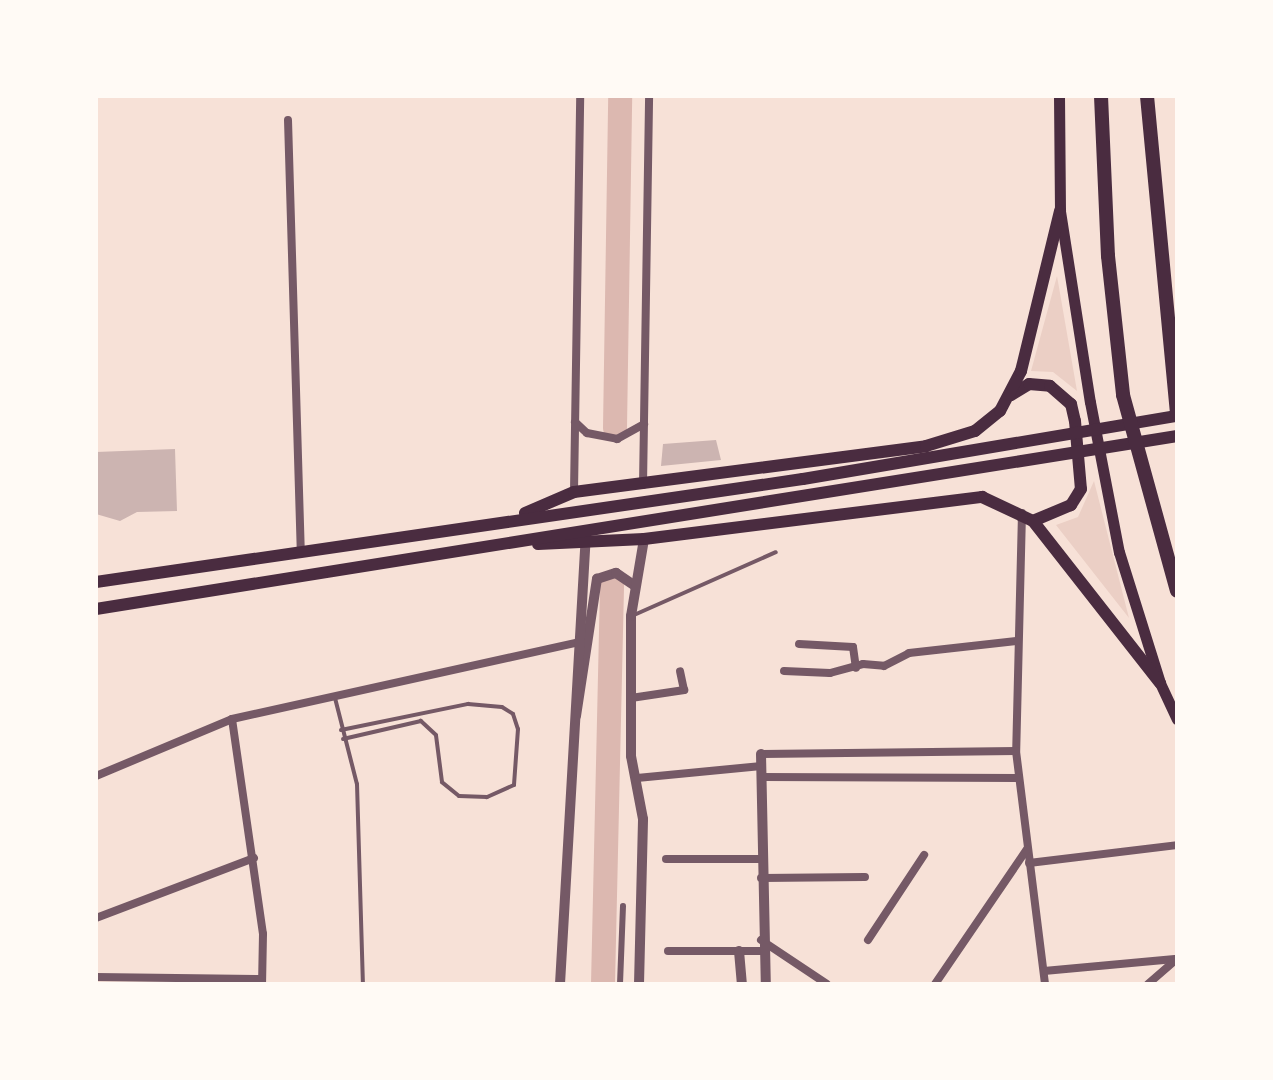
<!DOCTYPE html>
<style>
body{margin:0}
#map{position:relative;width:1273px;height:1080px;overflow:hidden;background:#f7e1d7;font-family:"Fira Sans",sans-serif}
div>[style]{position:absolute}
.green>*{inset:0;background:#ebcfc5}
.river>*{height:24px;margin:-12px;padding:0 12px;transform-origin:12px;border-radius:12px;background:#dcb8b0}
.building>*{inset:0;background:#ccb4b1}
.service>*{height:4px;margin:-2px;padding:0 2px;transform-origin:2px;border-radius:2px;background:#755966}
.pedestrian>*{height:6px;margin:-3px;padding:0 3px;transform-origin:3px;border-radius:3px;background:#755966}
.minor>*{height:8px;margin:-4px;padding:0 4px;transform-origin:4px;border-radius:4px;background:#755966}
.tertiary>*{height:10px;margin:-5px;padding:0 5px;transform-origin:5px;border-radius:5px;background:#755966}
.secondary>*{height:11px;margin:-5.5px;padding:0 5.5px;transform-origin:5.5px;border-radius:5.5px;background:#4a2c40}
.primary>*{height:12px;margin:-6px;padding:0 6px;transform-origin:6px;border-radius:6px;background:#4a2c40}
.trunk>*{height:14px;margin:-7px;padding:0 7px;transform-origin:7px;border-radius:7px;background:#4a2c40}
span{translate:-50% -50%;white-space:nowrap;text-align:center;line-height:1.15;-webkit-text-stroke:8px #fffaf5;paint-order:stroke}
.frame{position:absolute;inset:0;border:98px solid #fffaf5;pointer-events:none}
</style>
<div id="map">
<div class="green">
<div style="clip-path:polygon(1057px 276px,1077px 391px,1053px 372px,1031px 371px)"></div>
<div style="clip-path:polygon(1094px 481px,1129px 618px,1056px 525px,1078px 517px)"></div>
</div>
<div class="river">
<div style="left:615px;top:428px;width:332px;rotate:-89.1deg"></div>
<div style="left:603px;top:984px;width:401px;rotate:-88.7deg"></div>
</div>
<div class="building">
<div style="clip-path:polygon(716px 440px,721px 460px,661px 466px,663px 444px)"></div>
<div style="clip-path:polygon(175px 449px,177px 511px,137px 512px,120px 521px,96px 514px,96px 452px)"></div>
</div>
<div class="service">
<div style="left:634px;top:615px;width:155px;rotate:-23.9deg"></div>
<div style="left:335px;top:698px;width:89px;rotate:75.7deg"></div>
<div style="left:357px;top:784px;width:200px;rotate:88.3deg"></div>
<div style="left:341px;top:730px;width:130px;rotate:-11.6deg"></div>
<div style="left:468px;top:704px;width:34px;rotate:5deg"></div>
<div style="left:502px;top:707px;width:13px;rotate:32deg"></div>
<div style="left:513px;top:714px;width:16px;rotate:72deg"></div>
<div style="left:518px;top:729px;width:56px;rotate:94.1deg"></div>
<div style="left:514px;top:785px;width:30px;rotate:156deg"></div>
<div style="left:487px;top:797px;width:28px;rotate:-178deg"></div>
<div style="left:459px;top:796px;width:22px;rotate:-141deg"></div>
<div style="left:442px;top:782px;width:47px;rotate:-97.3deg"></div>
<div style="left:436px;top:735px;width:21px;rotate:-137deg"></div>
<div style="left:421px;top:721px;width:80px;rotate:167deg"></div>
</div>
<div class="pedestrian">
<div style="left:620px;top:984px;width:78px;rotate:-87.8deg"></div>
</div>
<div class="minor">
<div style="left:288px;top:120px;width:430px;rotate:88.3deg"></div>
<div style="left:575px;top:422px;width:16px;rotate:43deg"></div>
<div style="left:587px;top:433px;width:31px;rotate:11deg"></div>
<div style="left:617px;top:439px;width:31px;rotate:-29deg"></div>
<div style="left:643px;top:485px;width:389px;rotate:-89.1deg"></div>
<div style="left:574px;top:492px;width:396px;rotate:-89.1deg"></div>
<div style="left:1022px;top:513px;width:238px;rotate:91.4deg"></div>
<div style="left:1016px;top:751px;width:235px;rotate:82.9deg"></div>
<div style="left:799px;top:644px;width:54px;rotate:3.2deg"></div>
<div style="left:853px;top:647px;width:21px;rotate:82deg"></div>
<div style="left:784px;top:671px;width:46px;rotate:2.5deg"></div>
<div style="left:830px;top:673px;width:34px;rotate:-15deg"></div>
<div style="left:863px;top:664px;width:21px;rotate:5deg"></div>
<div style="left:884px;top:666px;width:28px;rotate:-27deg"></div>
<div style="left:909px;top:653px;width:108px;rotate:-6.4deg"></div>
<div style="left:631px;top:698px;width:54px;rotate:-8.6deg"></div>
<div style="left:684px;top:690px;width:19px;rotate:-102deg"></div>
<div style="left:232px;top:719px;width:217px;rotate:81.8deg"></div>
<div style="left:263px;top:934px;width:50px;rotate:91.1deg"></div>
<div style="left:761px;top:754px;width:255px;rotate:-0.7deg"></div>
<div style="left:96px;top:776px;width:147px;rotate:-22.7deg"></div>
<div style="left:232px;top:719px;width:352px;rotate:-12.5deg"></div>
<div style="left:761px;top:777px;width:258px;rotate:0.2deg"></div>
<div style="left:637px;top:778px;width:125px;rotate:-5.5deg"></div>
<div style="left:666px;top:859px;width:95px"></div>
<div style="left:1029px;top:863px;width:149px;rotate:-6.9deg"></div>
<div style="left:761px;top:878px;width:104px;rotate:-0.6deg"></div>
<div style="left:96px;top:918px;width:169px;rotate:-20.8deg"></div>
<div style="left:761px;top:940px;width:79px;rotate:33.7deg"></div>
<div style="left:868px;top:940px;width:102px;rotate:-56.6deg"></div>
<div style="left:668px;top:951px;width:93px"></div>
<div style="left:1044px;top:971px;width:134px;rotate:-5.2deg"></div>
<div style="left:96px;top:977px;width:166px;rotate:0.7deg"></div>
<div style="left:935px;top:984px;width:163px;rotate:-55.7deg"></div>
<div style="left:1148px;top:984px;width:37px;rotate:-41deg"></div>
</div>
<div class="tertiary">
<div style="left:576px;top:716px;width:139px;rotate:-81.3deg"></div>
<div style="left:597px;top:579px;width:20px;rotate:-18deg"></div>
<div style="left:616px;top:573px;width:22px;rotate:34deg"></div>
<div style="left:761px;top:754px;width:230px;rotate:88.8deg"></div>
<div style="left:739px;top:951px;width:33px;rotate:85deg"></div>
<div style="left:560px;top:984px;width:440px;rotate:-86.7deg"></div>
<div style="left:639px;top:984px;width:165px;rotate:-88.6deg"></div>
<div style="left:643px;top:819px;width:64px;rotate:-100.8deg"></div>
<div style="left:631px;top:756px;width:140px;rotate:-90deg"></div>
<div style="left:631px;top:616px;width:78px;rotate:-80.4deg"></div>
</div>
<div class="secondary">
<div style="left:1059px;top:96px;width:115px;rotate:89.5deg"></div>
<div style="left:1060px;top:211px;width:193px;rotate:81.1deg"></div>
<div style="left:1090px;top:402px;width:153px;rotate:79.1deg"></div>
<div style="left:1119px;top:552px;width:137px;rotate:72.6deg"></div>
<div style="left:1160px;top:683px;width:40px;rotate:65deg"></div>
</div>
<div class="primary">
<div style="left:1011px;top:395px;width:21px;rotate:-31deg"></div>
<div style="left:1029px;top:384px;width:21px;rotate:5deg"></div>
<div style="left:1050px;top:386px;width:28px;rotate:41deg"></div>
<div style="left:1071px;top:404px;width:17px;rotate:77deg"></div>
<div style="left:1075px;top:421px;width:68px;rotate:85deg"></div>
<div style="left:1081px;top:489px;width:19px;rotate:122deg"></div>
<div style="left:1071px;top:505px;width:41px;rotate:157.2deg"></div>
<div style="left:525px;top:513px;width:53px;rotate:-23.2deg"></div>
<div style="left:574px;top:492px;width:355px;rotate:-7.4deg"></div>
<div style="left:926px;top:446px;width:51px;rotate:-17deg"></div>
<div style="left:975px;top:431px;width:32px;rotate:-39deg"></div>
<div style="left:1000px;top:411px;width:45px;rotate:-62.3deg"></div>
<div style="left:1021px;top:371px;width:165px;rotate:-76.3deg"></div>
<div style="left:538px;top:544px;width:106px;rotate:-2.7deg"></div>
<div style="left:644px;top:539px;width:341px;rotate:-7.1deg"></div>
<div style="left:982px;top:497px;width:56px;rotate:25.2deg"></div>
<div style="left:1033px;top:521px;width:206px;rotate:51.9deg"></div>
<div style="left:96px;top:582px;width:714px;rotate:-8.29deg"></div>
<div style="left:803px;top:479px;width:379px;rotate:-9.6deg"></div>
<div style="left:96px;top:609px;width:1095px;rotate:-9.09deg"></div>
</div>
<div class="trunk">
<div style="left:1101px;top:96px;width:160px;rotate:87.5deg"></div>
<div style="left:1108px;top:256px;width:140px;rotate:83.8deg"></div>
<div style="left:1123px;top:395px;width:203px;rotate:74.6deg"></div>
<div style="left:1147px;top:96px;width:317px;rotate:84.6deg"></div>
</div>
<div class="frame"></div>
</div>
